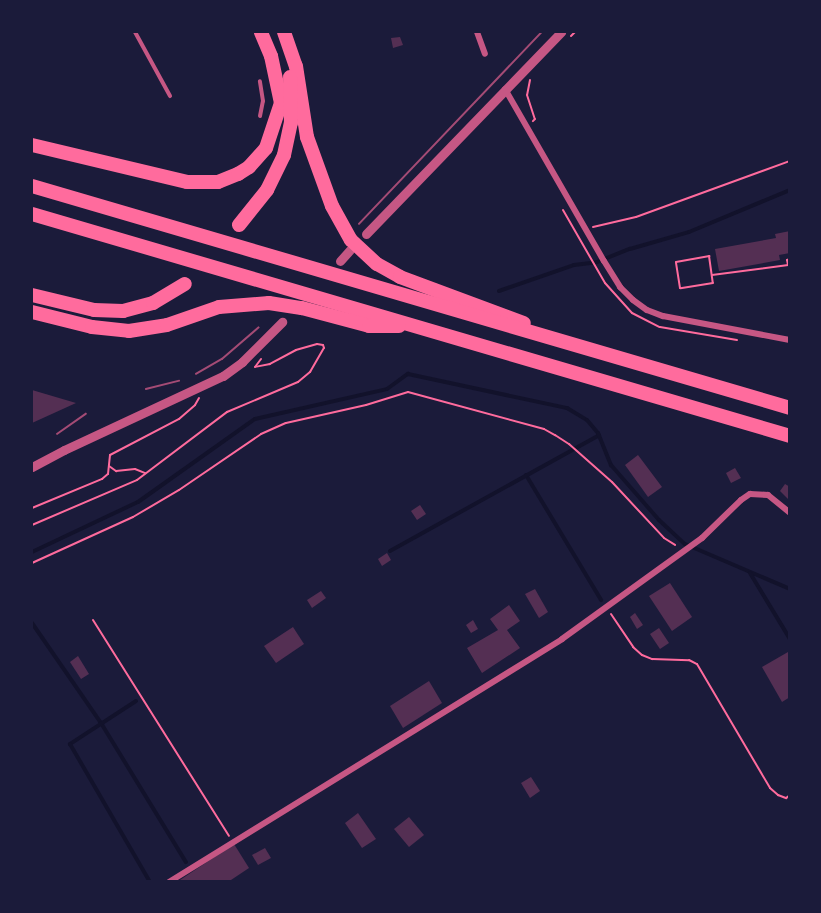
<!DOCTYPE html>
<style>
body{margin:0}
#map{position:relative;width:821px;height:913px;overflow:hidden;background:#1b1b3a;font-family:"Source Sans 3",sans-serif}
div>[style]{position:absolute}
.stream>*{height:4px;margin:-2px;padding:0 2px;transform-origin:2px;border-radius:2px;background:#12122b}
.building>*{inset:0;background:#542f53}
.path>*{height:2px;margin:-1px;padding:0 1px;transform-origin:1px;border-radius:1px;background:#ff6b9d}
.service>*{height:4px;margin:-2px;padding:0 2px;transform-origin:2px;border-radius:2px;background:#c65784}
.minor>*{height:6px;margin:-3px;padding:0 3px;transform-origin:3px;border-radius:3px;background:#c65784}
.tertiary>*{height:9px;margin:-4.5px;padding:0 4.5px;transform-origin:4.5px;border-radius:4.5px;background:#c65784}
.motorway>*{height:14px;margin:-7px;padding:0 7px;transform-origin:7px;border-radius:7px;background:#ff6b9d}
.tram>*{height:1.5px;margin:-0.75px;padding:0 0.75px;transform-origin:0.75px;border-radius:0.75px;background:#a44b75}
span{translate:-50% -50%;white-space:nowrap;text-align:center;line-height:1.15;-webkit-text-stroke:5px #1b1b3a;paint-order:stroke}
.frame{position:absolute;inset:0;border:33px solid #1b1b3a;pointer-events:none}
</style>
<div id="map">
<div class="stream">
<div style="left:499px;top:291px;width:79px;rotate:-19.1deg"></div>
<div style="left:574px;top:265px;width:23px;rotate:-7deg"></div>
<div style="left:597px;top:262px;width:35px;rotate:-22deg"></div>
<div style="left:630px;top:249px;width:61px;rotate:-16.1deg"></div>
<div style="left:689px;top:232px;width:109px;rotate:-22.6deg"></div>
<div style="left:526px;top:475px;width:146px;rotate:59deg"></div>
<div style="left:390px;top:551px;width:239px;rotate:-29deg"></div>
<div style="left:32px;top:552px;width:117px;rotate:-25.3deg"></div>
<div style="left:138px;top:502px;width:143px;rotate:-35.4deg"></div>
<div style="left:255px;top:419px;width:135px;rotate:-12.8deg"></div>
<div style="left:387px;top:389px;width:26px;rotate:-36deg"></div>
<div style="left:408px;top:374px;width:163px;rotate:12.1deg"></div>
<div style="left:567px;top:408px;width:23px;rotate:31deg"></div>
<div style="left:587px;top:420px;width:17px;rotate:50deg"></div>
<div style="left:598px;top:433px;width:35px;rotate:68deg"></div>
<div style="left:611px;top:465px;width:73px;rotate:48.9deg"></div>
<div style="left:659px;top:520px;width:35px;rotate:43deg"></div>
<div style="left:685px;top:544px;width:114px;rotate:23.2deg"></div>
<div style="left:750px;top:573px;width:77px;rotate:58.8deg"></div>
<div style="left:32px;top:623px;width:121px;rotate:55.4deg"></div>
<div style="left:101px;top:723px;width:163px;rotate:58.6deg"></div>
<div style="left:136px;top:701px;width:79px;rotate:146.9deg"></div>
<div style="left:70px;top:744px;width:160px;rotate:59.9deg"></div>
</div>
<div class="building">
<div style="clip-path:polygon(400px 37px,403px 45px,393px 48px,391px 38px)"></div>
<div style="clip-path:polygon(790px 231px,790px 253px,779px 255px,780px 260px,719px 271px,715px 249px,776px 238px,775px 234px)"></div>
<div style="clip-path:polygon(32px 390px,76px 403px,32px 423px)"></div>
<div style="clip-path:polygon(638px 455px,662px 487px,648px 497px,625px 465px)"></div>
<div style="clip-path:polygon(735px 468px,741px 478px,731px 483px,726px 473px)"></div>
<div style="clip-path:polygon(785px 484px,790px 487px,788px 499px,780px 491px)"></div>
<div style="clip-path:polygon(420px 505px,426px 514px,417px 520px,411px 511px)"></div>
<div style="clip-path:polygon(387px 553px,391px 560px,382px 566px,378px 559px)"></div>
<div style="clip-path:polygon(670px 583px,692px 617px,672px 631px,649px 596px)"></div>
<div style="clip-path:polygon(535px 589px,548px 612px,539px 618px,525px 594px)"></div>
<div style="clip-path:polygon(321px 591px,326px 598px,312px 608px,307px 600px)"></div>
<div style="clip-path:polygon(509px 605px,520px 621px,507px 630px,520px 648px,482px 673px,467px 648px,498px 630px,490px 619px)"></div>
<div style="clip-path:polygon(635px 613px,643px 625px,637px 629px,630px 617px)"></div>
<div style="clip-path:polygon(473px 620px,478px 629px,471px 633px,466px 625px)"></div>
<div style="clip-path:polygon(293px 627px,304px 644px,276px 663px,264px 646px)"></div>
<div style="clip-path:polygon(659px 628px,669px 643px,660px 649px,650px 634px)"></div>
<div style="clip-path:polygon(788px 652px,790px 697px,782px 702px,762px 667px)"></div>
<div style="clip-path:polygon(78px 656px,89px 674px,81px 679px,70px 662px)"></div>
<div style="clip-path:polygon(429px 681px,442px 703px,403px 728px,390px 706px)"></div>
<div style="clip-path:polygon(531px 777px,540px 791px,530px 798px,521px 783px)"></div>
<div style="clip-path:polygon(358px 813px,376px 839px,362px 848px,345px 823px)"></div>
<div style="clip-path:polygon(409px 817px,424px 835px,409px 847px,394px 829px)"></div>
<div style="clip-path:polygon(234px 844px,249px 868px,228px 882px,177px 882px)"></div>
<div style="clip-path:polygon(265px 848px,271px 858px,258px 865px,252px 855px)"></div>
</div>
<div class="path">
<div style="left:571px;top:36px;width:6px;rotate:-45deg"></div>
<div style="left:530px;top:80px;width:15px;rotate:101deg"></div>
<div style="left:527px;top:95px;width:25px;rotate:72deg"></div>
<div style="left:535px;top:119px;width:3px;rotate:135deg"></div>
<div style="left:563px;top:210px;width:84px;rotate:60.1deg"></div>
<div style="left:605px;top:283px;width:40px;rotate:48deg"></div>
<div style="left:632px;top:313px;width:31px;rotate:27deg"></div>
<div style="left:660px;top:327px;width:78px;rotate:9.6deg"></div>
<div style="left:593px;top:227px;width:44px;rotate:-13.1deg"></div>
<div style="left:636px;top:217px;width:164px;rotate:-20deg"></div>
<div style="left:709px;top:256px;width:27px;rotate:82deg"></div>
<div style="left:713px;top:283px;width:33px;rotate:171deg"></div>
<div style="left:680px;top:288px;width:26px;rotate:-99deg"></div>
<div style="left:676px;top:262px;width:34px;rotate:-10deg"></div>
<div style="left:712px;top:275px;width:77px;rotate:-7.5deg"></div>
<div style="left:788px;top:265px;width:5px;rotate:-101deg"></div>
<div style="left:787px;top:260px;width:3px;rotate:-18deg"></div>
<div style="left:109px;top:466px;width:9px;rotate:36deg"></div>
<div style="left:116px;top:471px;width:19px;rotate:-6deg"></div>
<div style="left:135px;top:469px;width:11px;rotate:22deg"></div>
<div style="left:32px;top:508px;width:76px;rotate:-22.5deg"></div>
<div style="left:102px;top:479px;width:8px;rotate:-40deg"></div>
<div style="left:108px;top:474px;width:19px;rotate:-84deg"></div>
<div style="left:110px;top:455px;width:78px;rotate:-27.6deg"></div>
<div style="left:179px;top:419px;width:21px;rotate:-41deg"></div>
<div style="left:195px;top:405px;width:8px;rotate:-60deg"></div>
<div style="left:32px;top:525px;width:114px;rotate:-23.2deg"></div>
<div style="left:137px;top:480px;width:113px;rotate:-37.1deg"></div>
<div style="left:227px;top:412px;width:77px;rotate:-22.9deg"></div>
<div style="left:298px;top:382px;width:16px;rotate:-40deg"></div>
<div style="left:310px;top:372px;width:28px;rotate:-60deg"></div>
<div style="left:324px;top:348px;width:3px;rotate:-108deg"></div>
<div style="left:323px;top:345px;width:6px;rotate:-171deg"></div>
<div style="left:317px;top:344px;width:22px;rotate:164deg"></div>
<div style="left:296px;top:350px;width:30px;rotate:152deg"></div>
<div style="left:270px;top:364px;width:15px;rotate:169deg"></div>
<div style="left:255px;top:367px;width:10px;rotate:-53deg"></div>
<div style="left:32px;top:563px;width:111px;rotate:-24.5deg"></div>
<div style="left:133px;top:517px;width:53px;rotate:-30.4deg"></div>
<div style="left:179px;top:490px;width:99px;rotate:-34.3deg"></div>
<div style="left:261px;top:434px;width:27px;rotate:-24deg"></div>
<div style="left:286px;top:423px;width:82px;rotate:-12.7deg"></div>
<div style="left:366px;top:405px;width:44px;rotate:-17.2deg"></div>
<div style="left:408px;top:392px;width:141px;rotate:15.2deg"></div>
<div style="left:544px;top:429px;width:13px;rotate:29deg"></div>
<div style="left:555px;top:435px;width:17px;rotate:33deg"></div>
<div style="left:569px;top:444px;width:57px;rotate:41.5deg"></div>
<div style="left:612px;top:482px;width:76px;rotate:47.1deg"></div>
<div style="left:664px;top:538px;width:13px;rotate:32deg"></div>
<div style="left:611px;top:614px;width:40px;rotate:56deg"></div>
<div style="left:633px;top:647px;width:12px;rotate:42deg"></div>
<div style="left:642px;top:655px;width:11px;rotate:22deg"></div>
<div style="left:652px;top:659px;width:37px;rotate:2deg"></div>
<div style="left:689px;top:660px;width:9px;rotate:27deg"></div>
<div style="left:697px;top:664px;width:144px;rotate:59.5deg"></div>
<div style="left:770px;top:788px;width:11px;rotate:41deg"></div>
<div style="left:778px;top:795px;width:9px;rotate:21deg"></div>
<div style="left:786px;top:798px;width:5px;rotate:-37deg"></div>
<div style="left:93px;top:620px;width:255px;rotate:57.8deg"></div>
</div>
<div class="service">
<div style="left:135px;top:32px;width:73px;rotate:61.3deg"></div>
<div style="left:260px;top:116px;width:15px;rotate:-79deg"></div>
<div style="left:263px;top:101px;width:20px;rotate:-99deg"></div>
</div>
<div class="minor">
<div style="left:477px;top:32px;width:23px;rotate:70deg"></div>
<div style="left:505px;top:89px;width:198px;rotate:60.1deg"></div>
<div style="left:604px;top:261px;width:31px;rotate:58deg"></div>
<div style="left:620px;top:287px;width:18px;rotate:45deg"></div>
<div style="left:633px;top:300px;width:17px;rotate:36deg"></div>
<div style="left:647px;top:310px;width:17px;rotate:21deg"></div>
<div style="left:663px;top:316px;width:129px;rotate:10.7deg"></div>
<div style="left:169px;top:882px;width:462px;rotate:-31.7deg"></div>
<div style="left:562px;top:639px;width:173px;rotate:-35.8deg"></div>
<div style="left:702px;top:538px;width:54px;rotate:-44.3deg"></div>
<div style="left:741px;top:500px;width:11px;rotate:-34deg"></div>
<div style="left:750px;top:494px;width:18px;rotate:3deg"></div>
<div style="left:768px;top:495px;width:28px;rotate:39deg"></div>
</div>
<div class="tertiary">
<div style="left:366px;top:234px;width:281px;rotate:-46deg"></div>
<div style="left:340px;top:261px;width:15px;rotate:-48deg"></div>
<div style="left:32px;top:467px;width:36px;rotate:-28deg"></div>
<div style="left:64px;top:450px;width:175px;rotate:-25deg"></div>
<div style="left:223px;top:376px;width:24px;rotate:-36deg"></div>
<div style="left:242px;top:362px;width:57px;rotate:-45deg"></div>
</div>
<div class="motorway">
<div style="left:284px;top:32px;width:36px;rotate:71deg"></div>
<div style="left:296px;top:66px;width:72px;rotate:81.2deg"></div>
<div style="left:307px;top:137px;width:73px;rotate:70.1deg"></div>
<div style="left:332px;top:206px;width:39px;rotate:61deg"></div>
<div style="left:351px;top:240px;width:35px;rotate:43deg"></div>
<div style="left:377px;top:264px;width:26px;rotate:29deg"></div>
<div style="left:400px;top:277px;width:132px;rotate:20.4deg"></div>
<div style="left:32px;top:145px;width:159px;rotate:13.4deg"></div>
<div style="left:187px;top:182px;width:31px"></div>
<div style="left:218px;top:182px;width:22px;rotate:-22deg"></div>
<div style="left:238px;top:174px;width:13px;rotate:-32deg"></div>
<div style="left:249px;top:167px;width:25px;rotate:-48deg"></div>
<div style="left:266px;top:148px;width:47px;rotate:-71.6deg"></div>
<div style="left:281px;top:103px;width:48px;rotate:-102deg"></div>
<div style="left:271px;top:56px;width:26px;rotate:-113deg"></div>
<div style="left:32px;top:186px;width:790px;rotate:16.32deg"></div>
<div style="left:32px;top:214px;width:790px;rotate:16.32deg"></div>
<div style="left:239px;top:225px;width:45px;rotate:-51.3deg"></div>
<div style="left:267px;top:190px;width:39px;rotate:-64deg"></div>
<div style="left:284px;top:155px;width:33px;rotate:-78deg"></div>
<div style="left:291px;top:123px;width:46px;rotate:-91.2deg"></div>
<div style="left:32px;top:295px;width:64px;rotate:13.6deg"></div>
<div style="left:94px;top:310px;width:29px;rotate:2deg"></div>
<div style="left:123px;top:311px;width:31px;rotate:-15deg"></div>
<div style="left:153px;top:303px;width:37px;rotate:-31deg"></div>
<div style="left:32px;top:312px;width:62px;rotate:14deg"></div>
<div style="left:92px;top:327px;width:37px;rotate:6deg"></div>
<div style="left:129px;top:331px;width:38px;rotate:-9deg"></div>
<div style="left:167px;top:325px;width:55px;rotate:-19.1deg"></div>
<div style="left:219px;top:307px;width:50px;rotate:-4.6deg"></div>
<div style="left:269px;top:303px;width:33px;rotate:9deg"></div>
<div style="left:302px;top:308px;width:69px;rotate:15deg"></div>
<div style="left:369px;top:326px;width:30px"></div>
</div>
<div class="tram">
<div style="left:359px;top:224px;width:265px;rotate:-46.4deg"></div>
<div style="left:196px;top:374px;width:30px;rotate:-30deg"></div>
<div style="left:222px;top:359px;width:48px;rotate:-40.7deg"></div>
<div style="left:146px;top:389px;width:34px;rotate:-14deg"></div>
<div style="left:57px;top:434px;width:35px;rotate:-35deg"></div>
</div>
<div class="frame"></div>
</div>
